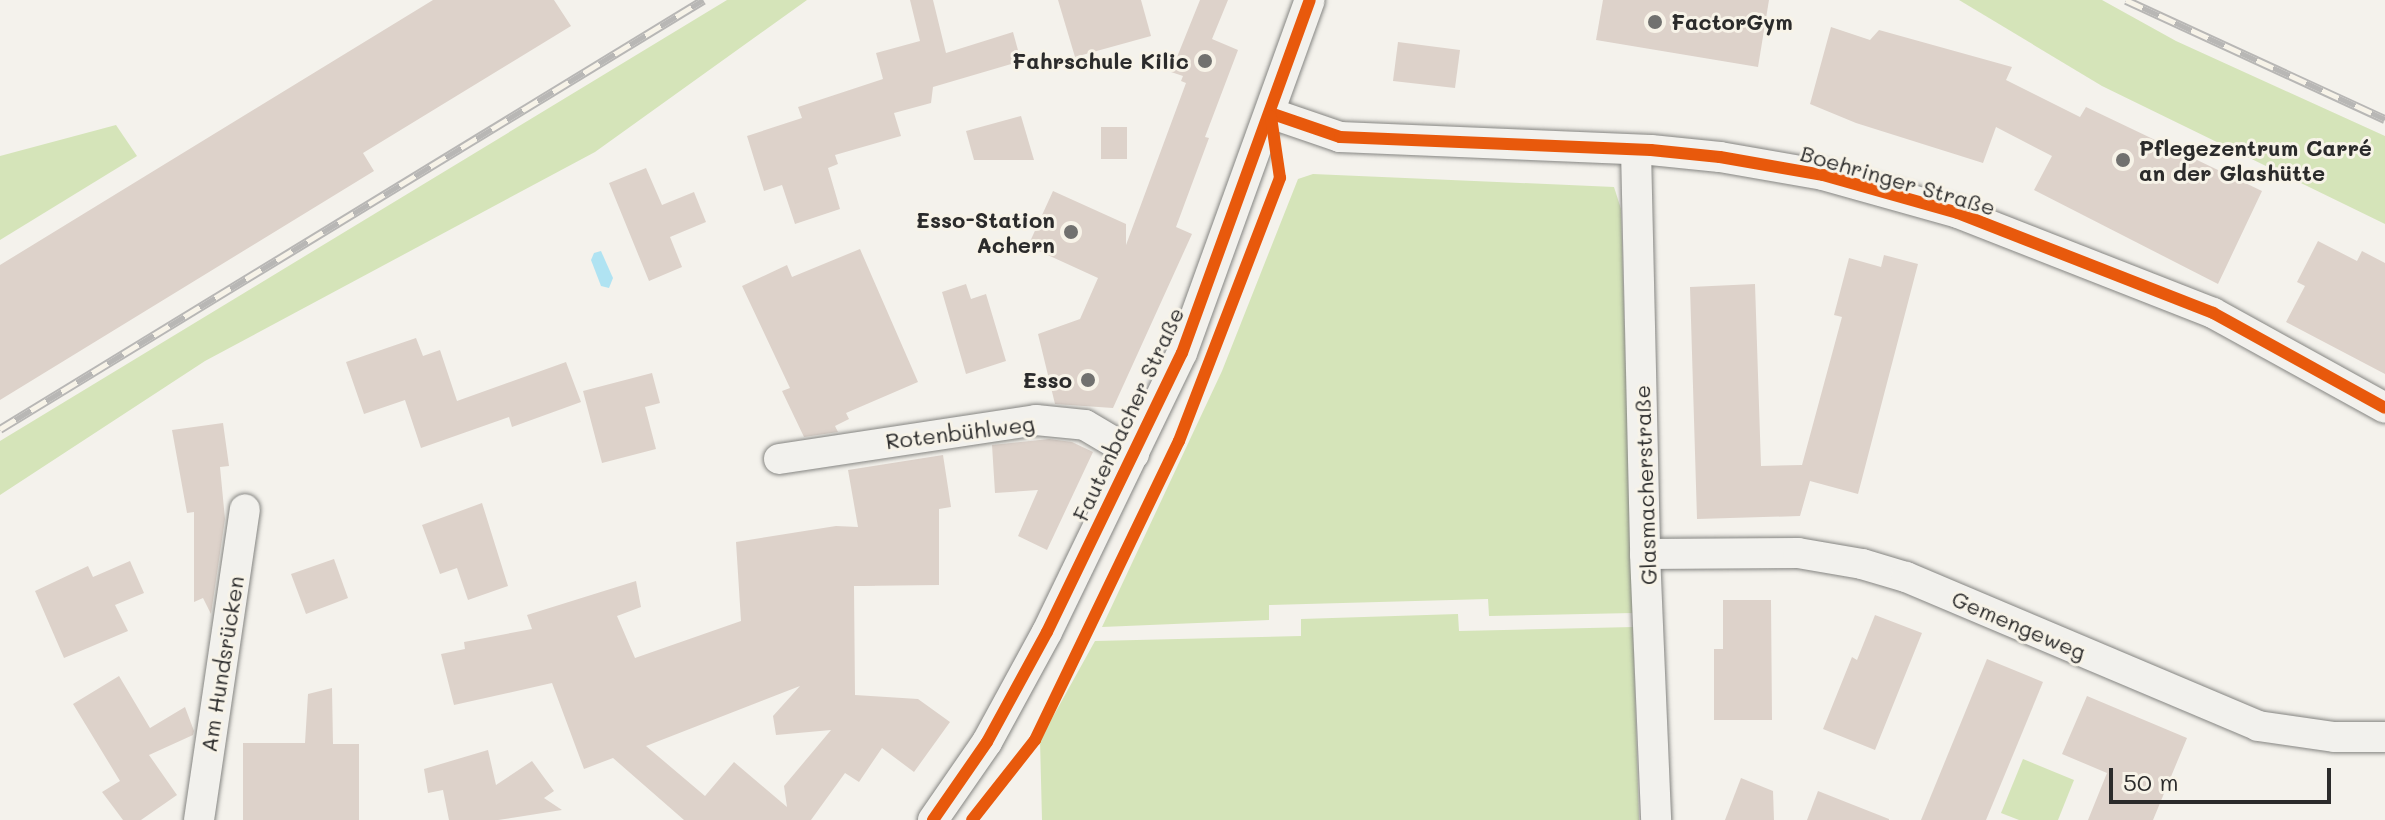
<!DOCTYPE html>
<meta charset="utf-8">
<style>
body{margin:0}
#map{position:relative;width:2385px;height:820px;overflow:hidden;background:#f4f2ec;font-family:Mali,sans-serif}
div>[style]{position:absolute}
.green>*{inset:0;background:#d5e4b9}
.water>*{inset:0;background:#b0e3f2}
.building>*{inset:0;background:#ddd2ca}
.roads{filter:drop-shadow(0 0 2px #858582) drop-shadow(0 0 2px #858582)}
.minor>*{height:30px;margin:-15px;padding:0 15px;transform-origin:15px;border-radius:15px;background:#f2f1ed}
.rail>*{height:9px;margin-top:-4.5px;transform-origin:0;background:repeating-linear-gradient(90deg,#f7f3e8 0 18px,#b8b7b5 0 36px);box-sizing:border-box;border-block:2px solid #b8b7b5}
.cycleway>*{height:12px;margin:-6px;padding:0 6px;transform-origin:6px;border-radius:6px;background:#e8590c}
.dots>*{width:22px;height:22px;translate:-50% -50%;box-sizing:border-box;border:4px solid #f7f3e8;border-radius:50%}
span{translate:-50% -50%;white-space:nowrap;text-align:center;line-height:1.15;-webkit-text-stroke:6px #f7f3e8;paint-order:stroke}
.poi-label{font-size:22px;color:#2b2b2b;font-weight:700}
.left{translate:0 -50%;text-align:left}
.right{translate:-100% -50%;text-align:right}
.street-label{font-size:22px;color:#2b2b2b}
.scale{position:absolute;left:2109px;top:768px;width:222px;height:36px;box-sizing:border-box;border:4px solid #2b2b2b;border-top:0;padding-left:10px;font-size:24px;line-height:28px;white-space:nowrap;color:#2b2b2b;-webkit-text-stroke:6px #f7f3e8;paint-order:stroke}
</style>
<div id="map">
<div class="green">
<div style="clip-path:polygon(727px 0,807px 0,595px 152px,205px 361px,0 495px,0 441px)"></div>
<div style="clip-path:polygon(1959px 0,2102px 0,2176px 41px,2385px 136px,2385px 224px,2102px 86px)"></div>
<div style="clip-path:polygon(116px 125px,137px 156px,0 240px,0 156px)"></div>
<div style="clip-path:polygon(1313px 174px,1614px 187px,1621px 209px,1633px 613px,1489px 616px,1488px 599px,1269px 605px,1269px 620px,1102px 627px,1222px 371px,1298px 179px)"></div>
<div style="clip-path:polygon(1458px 614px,1459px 631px,1633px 627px,1639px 820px,1042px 820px,1040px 740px,1095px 641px,1301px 636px,1301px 619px)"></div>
<div style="clip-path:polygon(2023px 759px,2074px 780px,2058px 820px,2019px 820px,2001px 813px)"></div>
</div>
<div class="water">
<div style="clip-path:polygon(601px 251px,613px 278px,609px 288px,601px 286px,591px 260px,594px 253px)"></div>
</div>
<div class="building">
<div style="clip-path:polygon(433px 0,554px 0,571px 26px,363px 153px,374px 171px,0 400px,0 265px)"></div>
<div style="clip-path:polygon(910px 0,933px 0,946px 53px,1013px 32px,1021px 61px,933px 87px,931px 103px,894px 113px,901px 136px,835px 155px,838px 164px,828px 168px,840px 209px,795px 224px,782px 185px,764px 191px,747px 136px,802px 118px,798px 107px,883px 79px,876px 53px,920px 41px)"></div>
<div style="clip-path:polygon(1058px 0,1141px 0,1151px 36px,1075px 57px)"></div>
<div style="clip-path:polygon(1200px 0,1228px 0,1212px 39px,1238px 50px,1205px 137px,1209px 138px,1176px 227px,1192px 234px,1113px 408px,1055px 404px,1038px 334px,1080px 319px,1098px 278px,1028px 246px,1053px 191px,1126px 224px,1126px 245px,1186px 83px,1181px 81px,1183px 76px,1171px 72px)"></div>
<div style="clip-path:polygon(1603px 0,1769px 0,1758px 67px,1596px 40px)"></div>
<div style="clip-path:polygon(1831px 27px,1870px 40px,1879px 30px,2012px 67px,2006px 80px,2080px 117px,2086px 107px,2262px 191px,2218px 284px,2034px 190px,2052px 156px,1996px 127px,1983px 163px,1856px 123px,1810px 104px)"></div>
<div style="clip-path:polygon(1398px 42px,1460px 50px,1455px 88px,1393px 81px)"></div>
<div style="clip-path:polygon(1021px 116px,1034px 160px,974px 160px,966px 131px)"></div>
<div style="clip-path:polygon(1101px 127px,1127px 127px,1127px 159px,1101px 159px)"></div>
<div style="clip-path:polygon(646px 168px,662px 205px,694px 192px,706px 222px,670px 237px,682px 267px,649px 281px,609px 183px)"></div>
<div style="clip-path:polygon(2318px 241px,2357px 261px,2362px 251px,2385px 263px,2385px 374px,2286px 322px,2305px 286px,2297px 282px)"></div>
<div style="clip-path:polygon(860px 249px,918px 382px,846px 413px,849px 419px,835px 426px,838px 432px,804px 437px,782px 391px,790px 388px,742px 286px,787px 265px,792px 277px)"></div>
<div style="clip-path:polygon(1884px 255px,1918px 264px,1858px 494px,1810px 481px,1800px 516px,1697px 519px,1690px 287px,1755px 284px,1761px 466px,1802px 465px,1842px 317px,1834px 315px,1849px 258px,1881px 267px)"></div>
<div style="clip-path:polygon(966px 284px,971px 299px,986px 294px,1006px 361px,966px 374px,942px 292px)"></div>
<div style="clip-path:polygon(416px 338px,423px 356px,440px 350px,457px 401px,566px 362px,581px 402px,512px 427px,509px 417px,421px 448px,405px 400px,364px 414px,346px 362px)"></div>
<div style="clip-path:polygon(652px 373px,660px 403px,645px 407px,656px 449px,602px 463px,583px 391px)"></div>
<div style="clip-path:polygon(223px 423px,229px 466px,220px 467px,225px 519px,211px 614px,203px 598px,194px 602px,194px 512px,187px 513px,172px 430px)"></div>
<div style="clip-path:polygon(1049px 439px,1072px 442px,1093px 452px,1047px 550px,1018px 536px,1038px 490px,995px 493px,992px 445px)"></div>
<div style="clip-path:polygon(evenodd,943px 455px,951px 507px,939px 509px,939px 585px,854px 586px,855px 695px,918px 699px,950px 722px,914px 772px,882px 748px,859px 782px,845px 773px,811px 820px,684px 820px,613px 758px,584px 769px,552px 683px,454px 705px,441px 654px,465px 649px,464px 642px,532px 629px,527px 615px,636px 581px,641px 607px,617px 616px,635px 658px,741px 621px,736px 542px,836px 526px,858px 527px,848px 470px,943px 455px,800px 686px,773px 716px,776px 735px,831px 730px,784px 786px,787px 807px,734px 762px,705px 796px,646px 746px,800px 686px)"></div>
<div style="clip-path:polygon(482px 503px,508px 586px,468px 600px,457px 568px,440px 574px,422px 525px)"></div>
<div style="clip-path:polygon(334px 559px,348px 598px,306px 614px,291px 574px)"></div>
<div style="clip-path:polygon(130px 561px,144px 593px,115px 605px,128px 631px,64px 658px,35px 591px,88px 566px,93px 577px)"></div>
<div style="clip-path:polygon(1723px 600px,1771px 600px,1772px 720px,1714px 720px,1714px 649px,1723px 649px)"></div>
<div style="clip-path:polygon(1875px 615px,1922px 633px,1875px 750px,1823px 729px,1852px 657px,1857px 660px)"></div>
<div style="clip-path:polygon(1987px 659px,2043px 682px,2020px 738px,1986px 820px,1921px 820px)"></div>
<div style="clip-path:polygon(119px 676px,150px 728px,185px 707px,194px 731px,193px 735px,149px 755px,177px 795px,141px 820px,123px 820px,102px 792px,120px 781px,73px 704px)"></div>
<div style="clip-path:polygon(332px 688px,333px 744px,359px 744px,359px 820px,243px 820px,243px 743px,305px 743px,308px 694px)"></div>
<div style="clip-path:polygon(2087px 696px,2187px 738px,2153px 820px,2088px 820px,2107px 773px,2062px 754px)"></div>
<div style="clip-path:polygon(488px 750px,496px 785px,532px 761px,554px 791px,544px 798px,562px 810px,498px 820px,449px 820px,443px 790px,428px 793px,424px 769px)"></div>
<div style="clip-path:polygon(1741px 778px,1773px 791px,1774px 820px,1725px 820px)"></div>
<div style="clip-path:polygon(1818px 791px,1889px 819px,1889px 820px,1807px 820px)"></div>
</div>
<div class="roads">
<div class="minor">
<div style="left:1270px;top:113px;width:74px;rotate:18.9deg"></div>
<div style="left:1340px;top:137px;width:311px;rotate:2.4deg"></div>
<div style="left:1651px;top:150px;width:69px;rotate:5.8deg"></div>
<div style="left:1720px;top:157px;width:105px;rotate:9.9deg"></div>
<div style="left:1823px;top:175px;width:140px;rotate:15.7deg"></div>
<div style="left:1958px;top:213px;width:274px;rotate:21.4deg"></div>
<div style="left:2213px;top:313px;width:196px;rotate:28.9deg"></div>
<div style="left:1636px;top:150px;width:404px;rotate:88.7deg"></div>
<div style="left:1645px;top:554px;width:266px;rotate:87.6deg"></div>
<div style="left:779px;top:459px;width:260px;rotate:-8.6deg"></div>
<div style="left:1036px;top:420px;width:49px;rotate:5.8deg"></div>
<div style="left:1085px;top:425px;width:57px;rotate:30.6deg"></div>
<div style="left:1645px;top:554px;width:153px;rotate:-0.4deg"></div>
<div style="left:1798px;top:553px;width:65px;rotate:9.8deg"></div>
<div style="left:1862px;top:564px;width:46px;rotate:16.5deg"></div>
<div style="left:1906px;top:577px;width:382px;rotate:22.9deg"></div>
<div style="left:2258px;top:726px;width:77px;rotate:8.2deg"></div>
<div style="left:2334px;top:737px;width:51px"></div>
<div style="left:199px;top:820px;width:314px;rotate:-81.6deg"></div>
<div style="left:933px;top:820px;width:95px;rotate:-55.3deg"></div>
<div style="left:987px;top:742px;width:125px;rotate:-61.4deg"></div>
<div style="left:1047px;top:632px;width:310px;rotate:-64.2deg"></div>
<div style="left:1182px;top:353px;width:375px;rotate:-70.1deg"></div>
</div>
</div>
<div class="rail">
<div style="left:2126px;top:0;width:285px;rotate:24.7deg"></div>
<div style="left:0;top:429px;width:824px;rotate:-31.39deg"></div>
</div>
<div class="cycleway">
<div style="left:1270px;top:113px;width:74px;rotate:18.9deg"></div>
<div style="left:1340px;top:137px;width:311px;rotate:2.4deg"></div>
<div style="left:1651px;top:150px;width:69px;rotate:5.8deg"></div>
<div style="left:1720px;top:157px;width:105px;rotate:9.9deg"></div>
<div style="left:1823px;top:175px;width:140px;rotate:15.7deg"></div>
<div style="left:1958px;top:213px;width:274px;rotate:21.4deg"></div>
<div style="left:2213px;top:313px;width:196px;rotate:28.9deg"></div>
<div style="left:933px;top:820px;width:95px;rotate:-55.3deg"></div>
<div style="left:987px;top:742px;width:125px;rotate:-61.4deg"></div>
<div style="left:1047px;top:632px;width:310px;rotate:-64.2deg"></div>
<div style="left:1182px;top:353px;width:375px;rotate:-70.1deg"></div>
<div style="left:972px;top:820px;width:102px;rotate:-51.8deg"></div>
<div style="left:1035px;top:740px;width:332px;rotate:-64.3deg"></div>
<div style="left:1179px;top:441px;width:282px;rotate:-69deg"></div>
<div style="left:1280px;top:178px;width:62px;rotate:-98.4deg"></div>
</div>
<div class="dots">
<div style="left:1655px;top:22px;background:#71716f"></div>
<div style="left:1205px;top:61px;background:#71716f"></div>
<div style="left:2123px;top:160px;background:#71716f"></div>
<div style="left:1071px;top:232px;background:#71716f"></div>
<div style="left:1088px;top:380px;background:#71716f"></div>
</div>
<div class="poi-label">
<span class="left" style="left:1671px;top:22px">FactorGym</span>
<span class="right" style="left:1189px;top:61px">Fahrschule Kilic</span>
<span class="left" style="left:2139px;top:160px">Pflegezentrum Carré<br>an der Glashütte</span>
<span class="right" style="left:1055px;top:232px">Esso-Station<br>Achern</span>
<span class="right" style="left:1072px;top:380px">Esso</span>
</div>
<div class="street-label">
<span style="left:1898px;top:180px;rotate:16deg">Boehringer Straße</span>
<span style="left:1128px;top:414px;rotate:-65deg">Fautenbacher Straße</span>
<span style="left:960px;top:432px;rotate:-7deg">Rotenbühlweg</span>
<span style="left:1645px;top:485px;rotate:-92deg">Glasmacherstraße</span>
<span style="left:2019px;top:625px;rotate:23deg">Gemengeweg</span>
<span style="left:222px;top:664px;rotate:-81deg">Am Hundsrücken</span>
</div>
<div class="scale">50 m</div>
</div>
